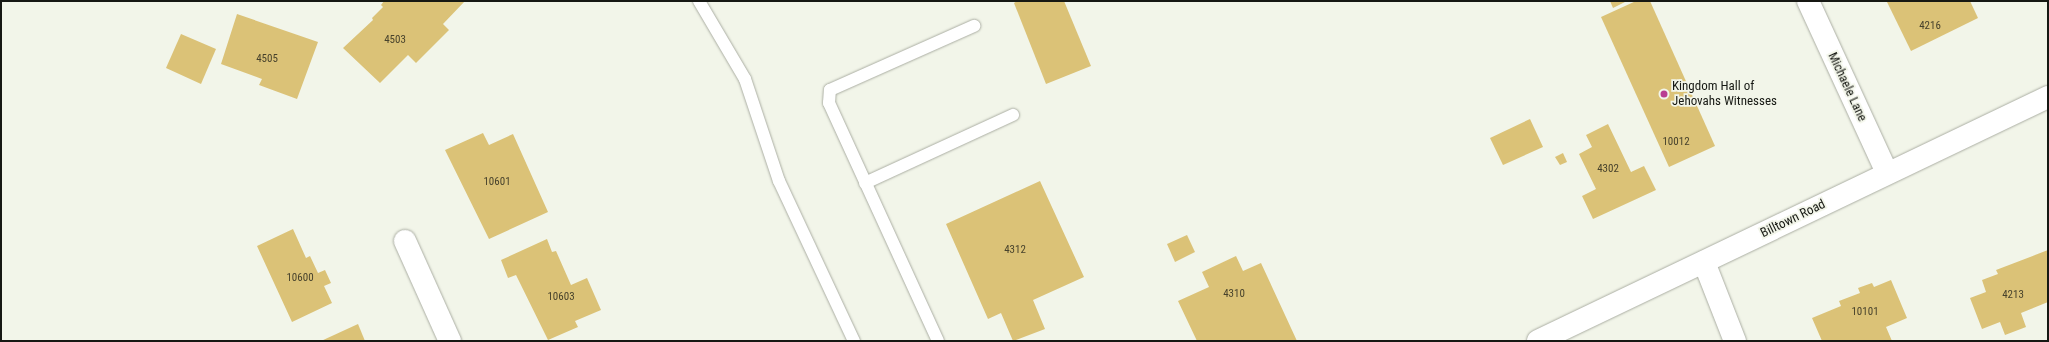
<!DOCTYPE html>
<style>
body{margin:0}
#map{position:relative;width:2049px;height:342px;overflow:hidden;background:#f2f5e9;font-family:"Roboto Condensed",sans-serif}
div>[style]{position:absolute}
.building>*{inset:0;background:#dbc277}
.roads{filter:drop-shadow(0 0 1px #abaea3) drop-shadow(0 0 1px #abaea3)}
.lane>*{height:12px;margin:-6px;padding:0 6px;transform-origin:6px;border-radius:6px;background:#fff}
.street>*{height:22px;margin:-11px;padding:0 11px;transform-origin:11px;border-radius:11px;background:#fff}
.secondary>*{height:22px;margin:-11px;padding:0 11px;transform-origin:11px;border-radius:11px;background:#fff}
.dots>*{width:11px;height:11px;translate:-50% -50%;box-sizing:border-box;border:2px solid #f2f5e9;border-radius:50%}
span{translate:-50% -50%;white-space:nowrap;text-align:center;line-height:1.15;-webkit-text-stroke:3.5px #f2f5e9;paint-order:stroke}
.number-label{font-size:11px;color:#47422c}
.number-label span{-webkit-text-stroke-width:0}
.poi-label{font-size:13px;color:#161813}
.left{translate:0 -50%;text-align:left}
.street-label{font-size:13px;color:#161813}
.frame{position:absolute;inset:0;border:2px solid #161813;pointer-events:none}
</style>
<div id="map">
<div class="building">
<div style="clip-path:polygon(384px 1px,465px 1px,443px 24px,449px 30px,416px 63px,408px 55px,380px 83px,343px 48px,373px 20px,372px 18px,383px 7px,381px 5px)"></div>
<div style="clip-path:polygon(1017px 1px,1064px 1px,1091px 66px,1046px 84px,1014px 3px)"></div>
<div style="clip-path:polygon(1610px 1px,1627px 1px,1613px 8px)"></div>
<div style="clip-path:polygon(1636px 1px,1650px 1px,1715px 146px,1669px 167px,1601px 17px)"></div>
<div style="clip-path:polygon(1890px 1px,1970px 1px,1978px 18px,1911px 51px,1887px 2px)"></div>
<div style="clip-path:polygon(237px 14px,318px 42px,297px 99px,259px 85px,262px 79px,221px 64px)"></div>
<div style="clip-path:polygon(181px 34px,216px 49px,201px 84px,166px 68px)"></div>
<div style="clip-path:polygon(1530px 119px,1543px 147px,1503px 165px,1490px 138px)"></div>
<div style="clip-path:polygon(1608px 124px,1631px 172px,1644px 166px,1656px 190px,1593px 219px,1582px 196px,1596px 189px,1579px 154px,1592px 147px,1586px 135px)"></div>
<div style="clip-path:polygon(483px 133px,489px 145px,513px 134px,548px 212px,489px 239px,445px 150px)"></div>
<div style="clip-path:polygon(1563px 153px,1567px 162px,1560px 165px,1555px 157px)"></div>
<div style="clip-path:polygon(1040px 181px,1084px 277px,1033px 300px,1045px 329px,1013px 341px,1001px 313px,988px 319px,946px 224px)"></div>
<div style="clip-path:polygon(293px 229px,306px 258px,310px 256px,318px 273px,325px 270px,331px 283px,324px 286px,332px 303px,292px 322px,257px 246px)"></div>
<div style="clip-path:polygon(1187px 235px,1195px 252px,1175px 262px,1167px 244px)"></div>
<div style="clip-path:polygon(547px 239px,552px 252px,556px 251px,571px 285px,587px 278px,601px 310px,575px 321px,578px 327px,548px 340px,516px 275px,508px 278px,501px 260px)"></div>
<div style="clip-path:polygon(2048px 250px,2048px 302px,2021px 313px,2026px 327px,2005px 335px,2000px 322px,1982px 329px,1970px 298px,1986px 292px,1982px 280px,1998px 274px,1996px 270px)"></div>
<div style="clip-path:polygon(1236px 256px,1243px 271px,1261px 263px,1297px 341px,1197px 341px,1178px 301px,1209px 287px,1202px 272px)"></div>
<div style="clip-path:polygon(1891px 280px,1907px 318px,1886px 327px,1892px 341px,1822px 341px,1812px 318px,1841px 306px,1839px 301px,1860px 293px,1858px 288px,1872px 283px,1874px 287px)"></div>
<div style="clip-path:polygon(358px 324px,365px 341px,321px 341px)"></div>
</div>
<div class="roads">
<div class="lane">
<div style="left:699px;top:1px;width:91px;rotate:59.5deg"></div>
<div style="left:745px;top:79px;width:108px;rotate:71.6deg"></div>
<div style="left:779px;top:181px;width:177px;rotate:64.9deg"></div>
<div style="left:865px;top:183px;width:163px;rotate:-24.7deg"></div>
<div style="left:938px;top:341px;width:262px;rotate:-114.6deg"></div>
<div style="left:829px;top:103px;width:13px;rotate:-86deg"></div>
<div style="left:830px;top:90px;width:158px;rotate:-24deg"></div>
</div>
<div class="street">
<div style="left:1808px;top:1px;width:189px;rotate:65.3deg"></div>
<div style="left:405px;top:241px;width:110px;rotate:65.8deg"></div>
<div style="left:1704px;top:262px;width:85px;rotate:68.6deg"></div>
</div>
<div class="secondary">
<div style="left:1538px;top:341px;width:565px;rotate:-25.57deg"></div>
</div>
</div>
<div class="dots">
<div style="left:1664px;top:94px;background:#b93f92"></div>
</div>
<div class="number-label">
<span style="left:1930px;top:26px">4216</span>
<span style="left:395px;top:40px">4503</span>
<span style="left:267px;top:59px">4505</span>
<span style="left:1676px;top:142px">10012</span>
<span style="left:1608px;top:169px">4302</span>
<span style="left:497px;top:182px">10601</span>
<span style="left:1015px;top:250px">4312</span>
<span style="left:300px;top:278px">10600</span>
<span style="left:1234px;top:294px">4310</span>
<span style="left:2013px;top:295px">4213</span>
<span style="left:561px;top:297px">10603</span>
<span style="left:1865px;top:312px">10101</span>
</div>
<div class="poi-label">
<span class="left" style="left:1672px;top:94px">Kingdom Hall of<br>Jehovahs Witnesses</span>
</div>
<div class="street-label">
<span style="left:1847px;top:87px;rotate:65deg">Michaele Lane</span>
<span style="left:1793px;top:219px;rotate:-26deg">Billtown Road</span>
</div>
<div class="frame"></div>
</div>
